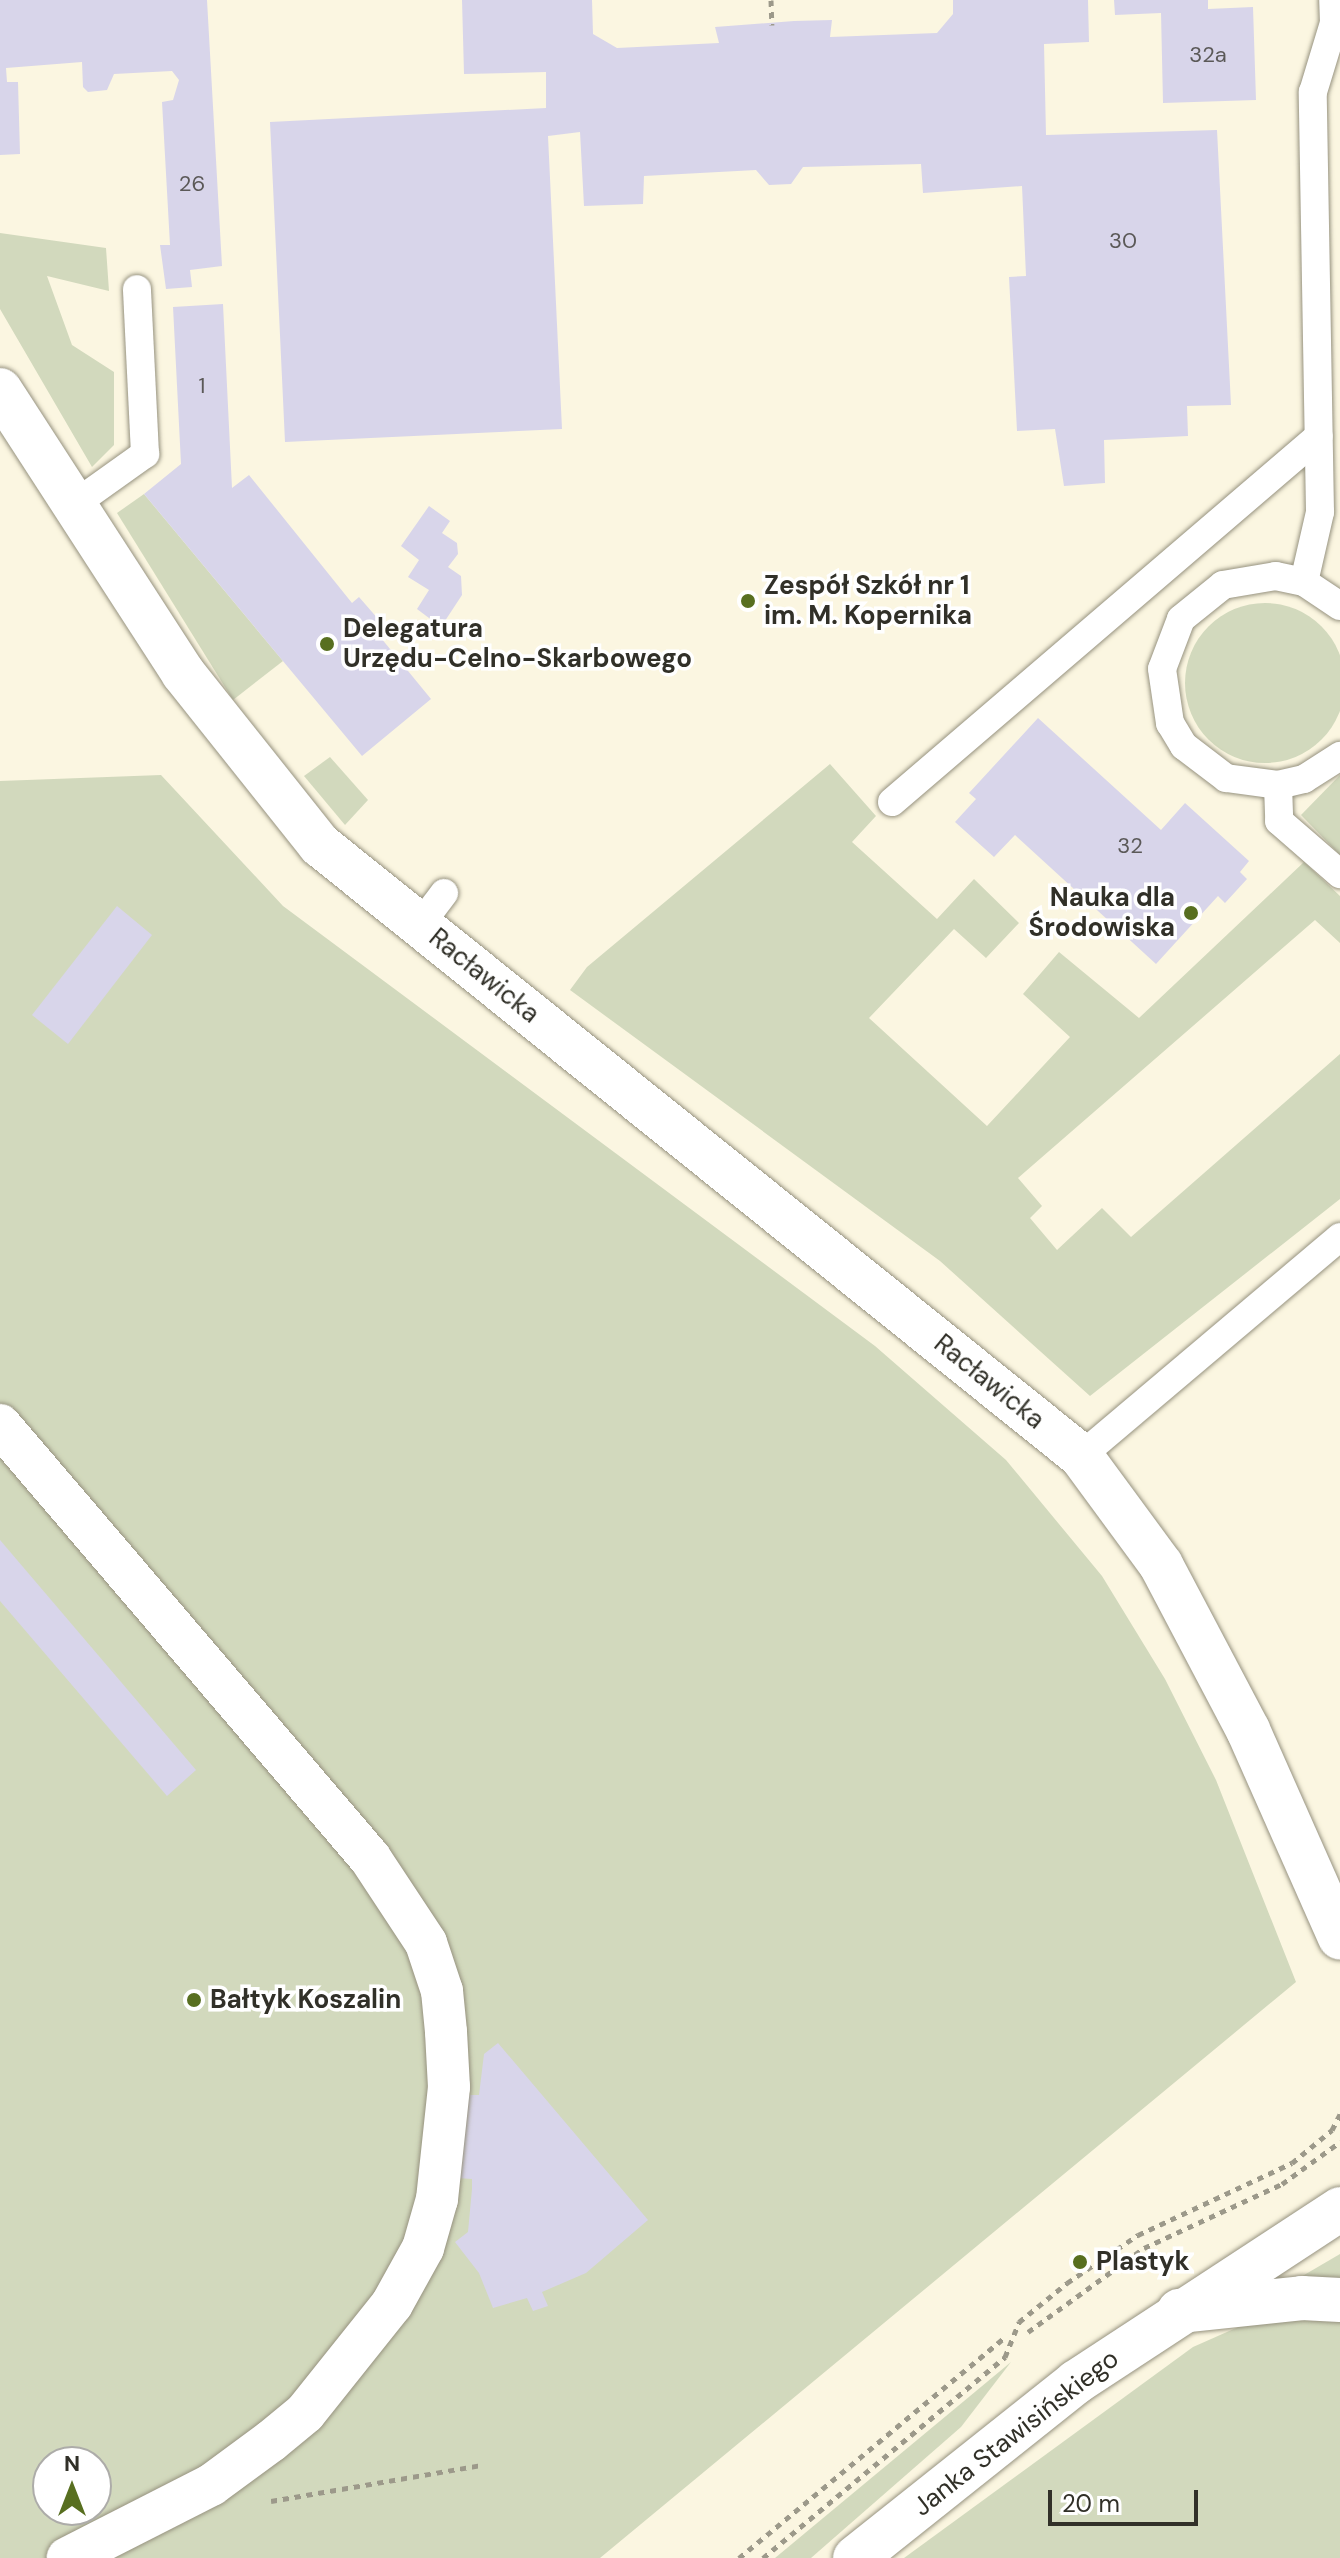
<!DOCTYPE html>
<meta charset="utf-8">
<style>
body{margin:0}
#map{position:relative;width:1340px;height:2558px;overflow:hidden;background:#fbf6e1;font-family:"DM Sans",sans-serif}
div>[style]{position:absolute}
.green>*{inset:0;background:#d2d9bd}
.round{border-radius:50%}
.building>*{inset:0;background:#d8d5ea}
.path>*{height:5px;margin-top:-2.5px;transform-origin:0;background:repeating-linear-gradient(90deg,#9c998a 0 6px,transparent 0 12px)}
.roads{filter:drop-shadow(0 0 2px #96927f) drop-shadow(0 0 2px #96927f)}
.service>*{height:28px;margin:-14px;padding:0 14px;transform-origin:14px;border-radius:14px;background:#fff}
.pedestrian>*{height:42px;margin:-21px;padding:0 21px;transform-origin:21px;border-radius:21px;background:#fff}
.minor>*{height:44px;margin:-22px;padding:0 22px;transform-origin:22px;border-radius:22px;background:#fff}
.tertiary>*{height:44px;margin:-22px;padding:0 22px;transform-origin:22px;border-radius:22px;background:#fff}
.dots>*{width:22px;height:22px;translate:-50% -50%;box-sizing:border-box;border:4px solid #fff;border-radius:50%}
span{translate:-50% -50%;white-space:nowrap;text-align:center;line-height:1.15;-webkit-text-stroke:7px #fff;paint-order:stroke}
.number-label{font-size:22px;color:#5b5958}
.number-label span{-webkit-text-stroke-width:0}
.poi-label{font-size:26px;color:#313028;font-weight:700}
.left{translate:0 -50%;text-align:left}
.right{translate:-100% -50%;text-align:right}
.street-label{font-size:26px;color:#313028}
.north{position:absolute;left:32px;top:2446px;width:80px;height:80px;box-sizing:border-box;background:#fff;border:2px solid #adaca9;border-radius:50%;rotate:0deg;font-size:22px;font-weight:700;line-height:32px;text-align:center;color:#313028}
.north::after{content:'';display:block;margin:auto;width:28px;height:36px;background:#586f20;clip-path:polygon(50% 0,100% 100%,50% 72%,0 100%)}
.scale{position:absolute;left:1048px;top:2490px;width:150px;height:36px;box-sizing:border-box;border:4px solid #313028;border-top:0;padding-left:10px;font-size:24px;line-height:28px;white-space:nowrap;color:#313028;-webkit-text-stroke:6px #fff;paint-order:stroke}
</style>
<div id="map">
<div class="green">
<div style="clip-path:polygon(0 233px,106px 248px,109px 291px,47px 276px,72px 345px,114px 372px,114px 445px,92px 467px,0 309px)"></div>
<div style="clip-path:polygon(144px 494px,283px 661px,233px 700px,117px 513px)"></div>
<div class="round" style="left:1185px;top:603px;width:160px;height:160px"></div>
<div style="clip-path:polygon(330px 757px,368px 800px,345px 825px,304px 776px)"></div>
<div style="clip-path:polygon(830px 764px,876px 816px,852px 842px,937px 919px,974px 879px,1019px 923px,986px 958px,954px 929px,869px 1018px,987px 1126px,1070px 1037px,1023px 994px,1059px 952px,1139px 1018px,1304px 862px,1340px 896px,1340px 943px,1315px 920px,1018px 1178px,1042px 1206px,1030px 1218px,1057px 1250px,1102px 1208px,1131px 1237px,1340px 1054px,1340px 1199px,1090px 1396px,940px 1261px,570px 990px,587px 967px)"></div>
<div style="clip-path:polygon(evenodd,161px 775px,283px 906px,875px 1346px,1006px 1460px,1102px 1576px,1165px 1679px,1216px 1780px,1296px 1982px,600px 2558px,0 2558px,0 781px,161px 775px,48px 2462px,96px 2462px,96px 2510px,48px 2510px,48px 2462px)"></div>
<div style="clip-path:polygon(1340px 775px,1340px 855px,1301px 815px)"></div>
<div style="clip-path:polygon(1340px 2254px,1340px 2283px,1287px 2285px)"></div>
<div style="clip-path:polygon(1340px 2316px,1340px 2558px,904px 2558px,1193px 2347px,1245px 2324px)"></div>
<div style="clip-path:polygon(1011px 2362px,961px 2427px,811px 2558px,775px 2558px)"></div>
</div>
<div class="building">
<div style="clip-path:polygon(0 0,207px 0,222px 266px,190px 270px,192px 287px,166px 289px,160px 245px,170px 245px,162px 102px,173px 100px,179px 80px,172px 71px,114px 74px,107px 90px,88px 92px,83px 87px,82px 62px,6px 68px,7px 82px,18px 82px,20px 154px,0 155px)"></div>
<div style="clip-path:polygon(462px 0,592px 0,593px 34px,617px 48px,719px 43px,715px 27px,794px 21px,832px 20px,830px 37px,937px 33px,953px 14px,953px 0,1088px 0,1089px 42px,1044px 44px,1046px 135px,1217px 130px,1231px 405px,1187px 406px,1188px 436px,1104px 440px,1105px 483px,1064px 486px,1055px 429px,1017px 431px,1009px 277px,1026px 276px,1022px 186px,923px 193px,921px 164px,803px 167px,791px 184px,769px 185px,756px 170px,644px 176px,643px 204px,584px 206px,580px 132px,548px 136px,562px 429px,285px 442px,270px 122px,546px 108px,546px 72px,464px 74px)"></div>
<div style="clip-path:polygon(1114px 0,1208px 0,1208px 9px,1253px 7px,1256px 100px,1163px 103px,1161px 13px,1115px 15px)"></div>
<div style="clip-path:polygon(223px 304px,232px 488px,249px 475px,352px 603px,359px 597px,379px 620px,372px 627px,431px 699px,362px 756px,144px 494px,181px 464px,173px 307px)"></div>
<div style="clip-path:polygon(429px 506px,450px 521px,442px 533px,457px 543px,458px 554px,448px 567px,461px 576px,462px 595px,441px 627px,417px 609px,429px 590px,408px 577px,419px 560px,401px 546px)"></div>
<div style="clip-path:polygon(1038px 718px,1161px 830px,1185px 803px,1249px 861px,1240px 872px,1247px 879px,1225px 903px,1218px 896px,1156px 964px,1015px 835px,994px 857px,955px 822px,976px 799px,969px 793px)"></div>
<div style="clip-path:polygon(117px 906px,152px 935px,68px 1044px,32px 1015px)"></div>
<div style="clip-path:polygon(0 1540px,196px 1770px,167px 1796px,0 1601px)"></div>
<div style="clip-path:polygon(498px 2043px,648px 2220px,586px 2273px,542px 2292px,548px 2306px,533px 2311px,527px 2298px,493px 2308px,479px 2273px,455px 2242px,468px 2232px,472px 2189px,472px 2179px,457px 2178px,465px 2095px,479px 2095px,484px 2054px)"></div>
</div>
<div class="path">
<div style="left:771px;top:0;width:25px;rotate:88deg"></div>
<div style="left:1028px;top:2332px;width:143px;rotate:-35.9deg"></div>
<div style="left:1144px;top:2248px;width:152px;rotate:-24.9deg"></div>
<div style="left:1282px;top:2184px;width:72px;rotate:-35.9deg"></div>
<div style="left:271px;top:2501px;width:213px;rotate:-9.7deg"></div>
<div style="left:739px;top:2558px;width:344px;rotate:-39.7deg"></div>
<div style="left:763px;top:2558px;width:315px;rotate:-39.7deg"></div>
<div style="left:1005px;top:2357px;width:38px;rotate:-68deg"></div>
<div style="left:1019px;top:2322px;width:62px;rotate:-39.1deg"></div>
<div style="left:1067px;top:2283px;width:86px;rotate:-34.1deg"></div>
<div style="left:1138px;top:2235px;width:170px;rotate:-25.1deg"></div>
<div style="left:1292px;top:2163px;width:52px;rotate:-39.5deg"></div>
<div style="left:1332px;top:2130px;width:18px;rotate:-63deg"></div>
</div>
<div class="roads">
<div class="service">
<div style="left:72px;top:506px;width:90px;rotate:-35.5deg"></div>
<div style="left:145px;top:454px;width:165px;rotate:-92.8deg"></div>
<div style="left:1304px;top:582px;width:72px;rotate:-77.1deg"></div>
<div style="left:1320px;top:512px;width:420px;rotate:-91deg"></div>
<div style="left:1313px;top:92px;width:72px;rotate:-73.1deg"></div>
<div style="left:1334px;top:23px;width:23px;rotate:-92deg"></div>
<div style="left:1340px;top:606px;width:43px;rotate:-146.3deg"></div>
<div style="left:1304px;top:582px;width:29px;rotate:-168deg"></div>
<div style="left:1276px;top:576px;width:54px;rotate:170.4deg"></div>
<div style="left:1223px;top:585px;width:54px;rotate:141deg"></div>
<div style="left:1181px;top:619px;width:53px;rotate:110.8deg"></div>
<div style="left:1162px;top:669px;width:55px;rotate:81.6deg"></div>
<div style="left:1170px;top:723px;width:27px;rotate:59deg"></div>
<div style="left:1184px;top:746px;width:53px;rotate:37.3deg"></div>
<div style="left:1226px;top:778px;width:52px;rotate:7.7deg"></div>
<div style="left:1278px;top:785px;width:27px;rotate:-13deg"></div>
<div style="left:1304px;top:779px;width:43px;rotate:-32.6deg"></div>
<div style="left:1278px;top:785px;width:36px;rotate:88deg"></div>
<div style="left:1279px;top:821px;width:81px;rotate:41deg"></div>
<div style="left:892px;top:802px;width:562px;rotate:-40.6deg"></div>
<div style="left:420px;top:925px;width:40px;rotate:-53deg"></div>
<div style="left:1081px;top:1456px;width:339px;rotate:-40.2deg"></div>
</div>
<div class="pedestrian">
<div style="left:0;top:1425px;width:570px;rotate:49.49deg"></div>
<div style="left:370px;top:1858px;width:102px;rotate:56.6deg"></div>
<div style="left:426px;top:1943px;width:51px;rotate:71.6deg"></div>
<div style="left:442px;top:1991px;width:41px;rotate:84.4deg"></div>
<div style="left:446px;top:2032px;width:55px;rotate:86.9deg"></div>
<div style="left:449px;top:2087px;width:113px;rotate:96.1deg"></div>
<div style="left:437px;top:2199px;width:51px;rotate:105.9deg"></div>
<div style="left:423px;top:2248px;width:64px;rotate:119deg"></div>
<div style="left:392px;top:2304px;width:139px;rotate:128.6deg"></div>
<div style="left:305px;top:2413px;width:44px;rotate:140.5deg"></div>
<div style="left:271px;top:2441px;width:74px;rotate:143.7deg"></div>
<div style="left:211px;top:2485px;width:161px;rotate:153deg"></div>
</div>
<div class="minor">
<div style="left:0;top:390px;width:337px;rotate:57.1deg"></div>
<div style="left:183px;top:673px;width:220px;rotate:51.5deg"></div>
<div style="left:320px;top:845px;width:976px;rotate:38.76deg"></div>
<div style="left:1081px;top:1456px;width:135px;rotate:53.7deg"></div>
<div style="left:1161px;top:1565px;width:187px;rotate:62.2deg"></div>
<div style="left:1248px;top:1730px;width:227px;rotate:66.1deg"></div>
<div style="left:1179px;top:2311px;width:124px;rotate:-6deg"></div>
<div style="left:1302px;top:2298px;width:38px;rotate:3deg"></div>
</div>
<div class="tertiary">
<div style="left:855px;top:2558px;width:283px;rotate:-38.5deg"></div>
<div style="left:1076px;top:2382px;width:316px;rotate:-33.2deg"></div>
</div>
</div>
<div class="dots">
<div style="left:748px;top:601px;background:#586f20"></div>
<div style="left:327px;top:644px;background:#586f20"></div>
<div style="left:1191px;top:913px;background:#586f20"></div>
<div style="left:194px;top:2000px;background:#586f20"></div>
<div style="left:1080px;top:2262px;background:#586f20"></div>
</div>
<div class="number-label">
<span style="left:1208px;top:55px">32a</span>
<span style="left:192px;top:184px">26</span>
<span style="left:1123px;top:241px">30</span>
<span style="left:202px;top:386px">1</span>
<span style="left:1130px;top:846px">32</span>
</div>
<div class="poi-label">
<span class="left" style="left:764px;top:601px">Zespół Szkół nr 1<br>im. M. Kopernika</span>
<span class="left" style="left:343px;top:644px">Delegatura<br>Urzędu-Celno-Skarbowego</span>
<span class="right" style="left:1175px;top:913px">Nauka dla<br>Środowiska</span>
<span class="left" style="left:210px;top:2000px">Bałtyk Koszalin</span>
<span class="left" style="left:1096px;top:2262px">Plastyk</span>
</div>
<div class="street-label">
<span style="left:484px;top:976px;rotate:39deg">Racławicka</span>
<span style="left:989px;top:1382px;rotate:39deg">Racławicka</span>
<span style="left:1016px;top:2433px;rotate:-38deg">Janka Stawisińskiego</span>
</div>
<div class="north">N</div>
<div class="scale">20 m</div>
</div>
